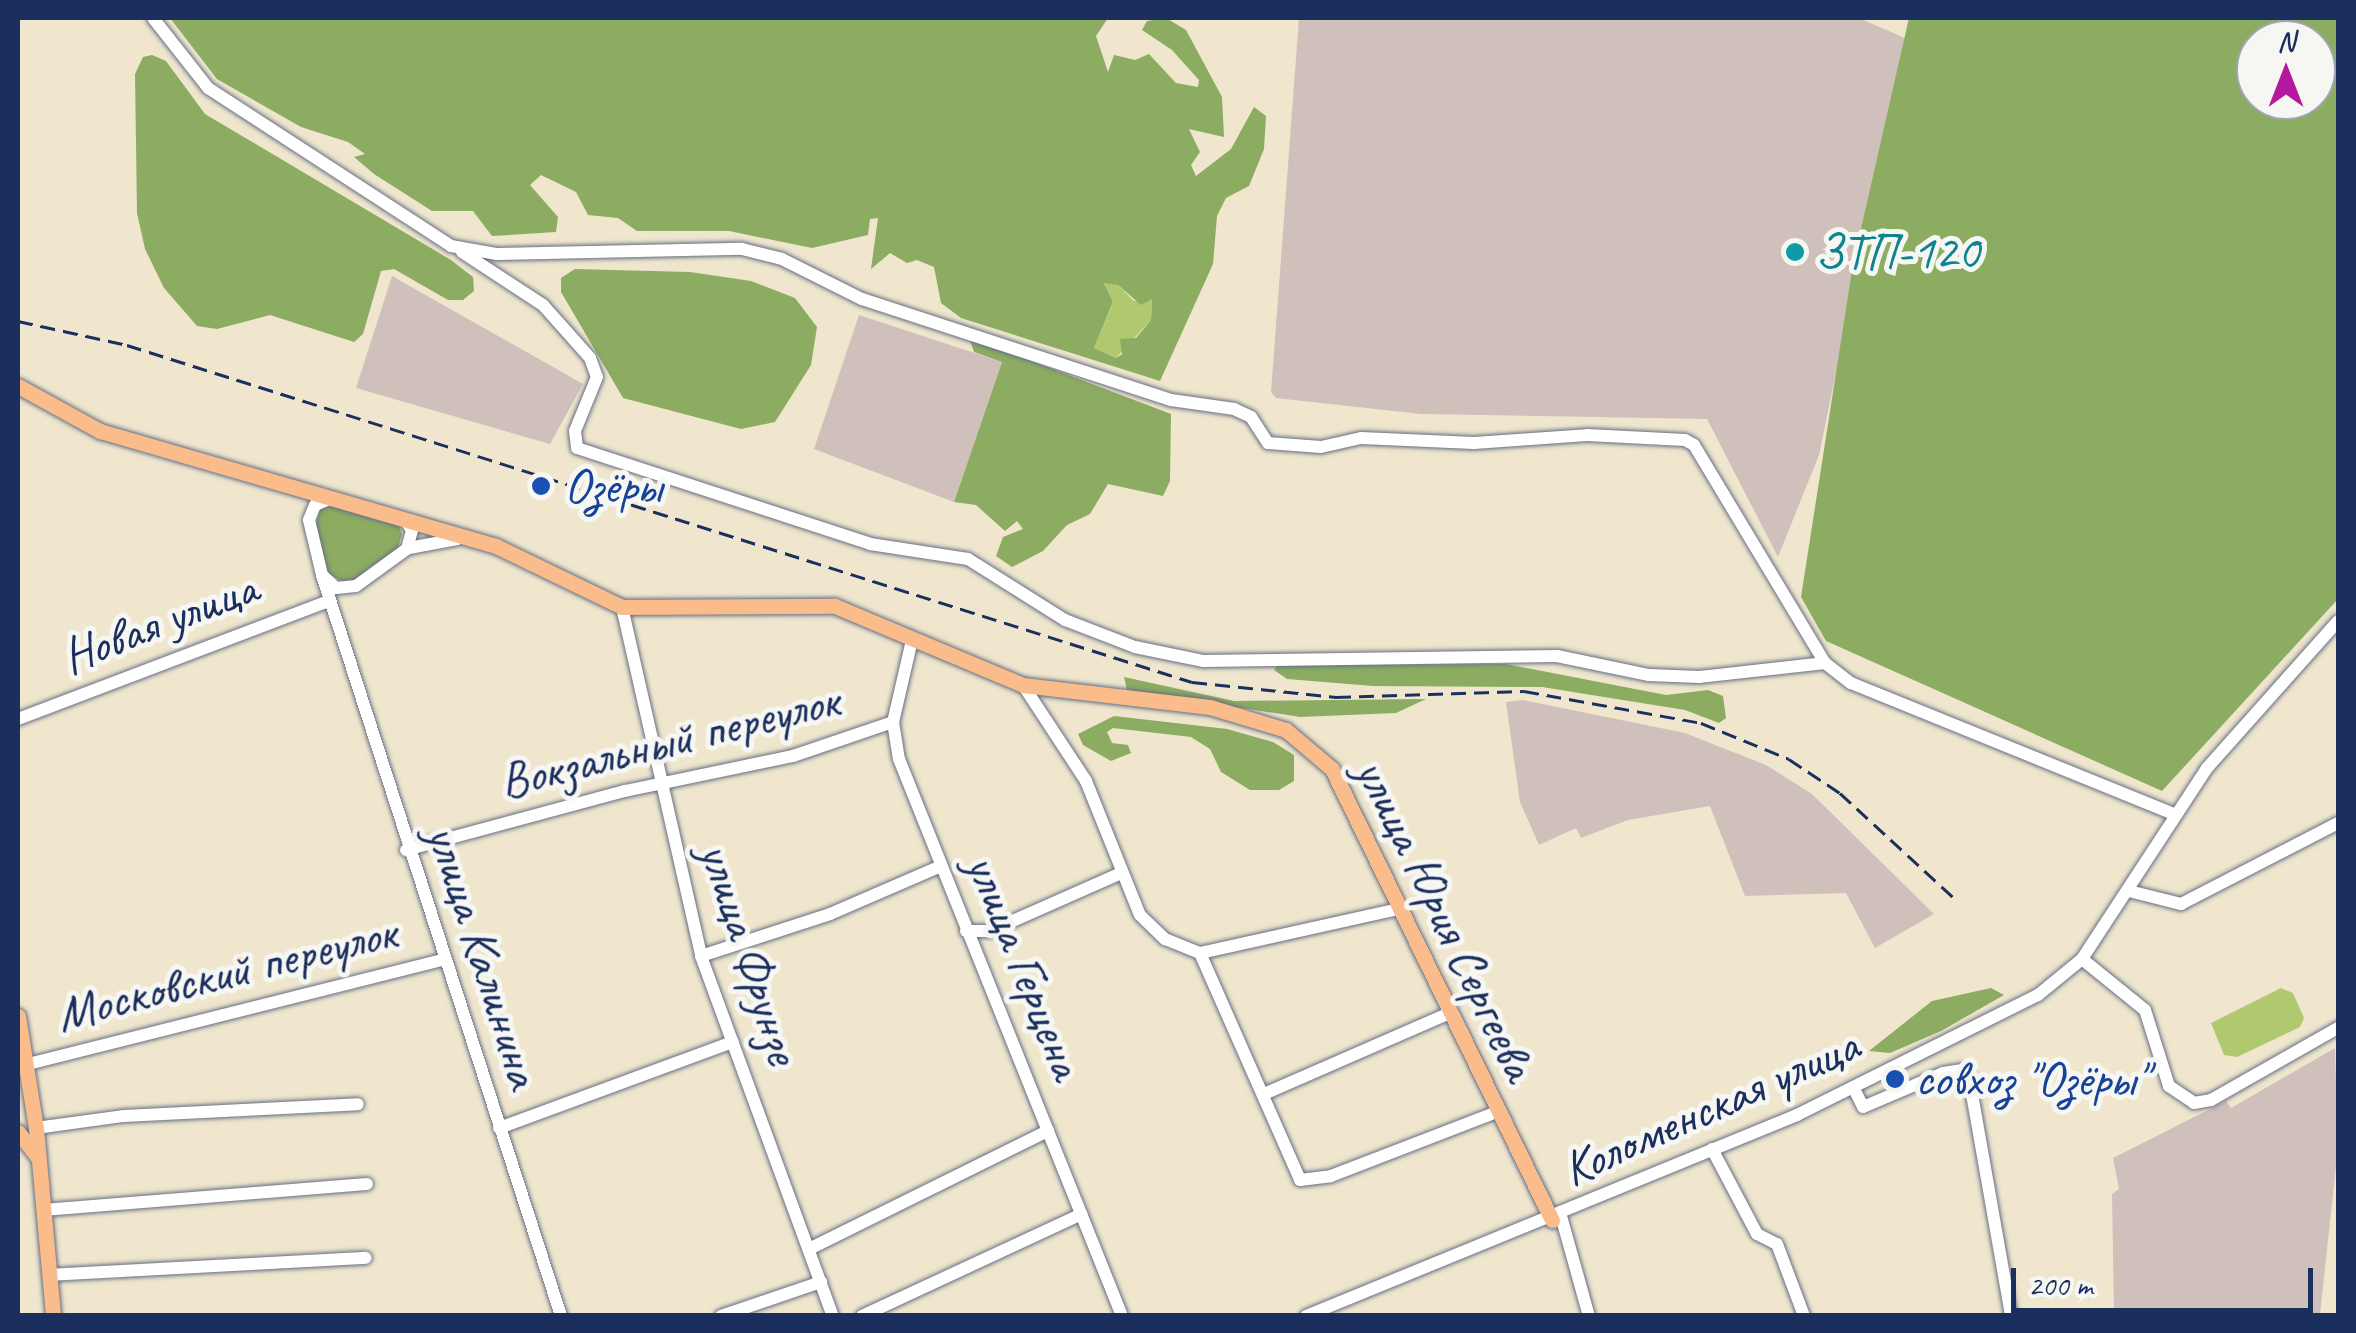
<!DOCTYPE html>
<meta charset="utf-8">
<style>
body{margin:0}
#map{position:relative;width:2356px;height:1333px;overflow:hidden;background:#efe6cd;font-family:Caveat,sans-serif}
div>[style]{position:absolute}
.industrial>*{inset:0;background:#d0c0bc}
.green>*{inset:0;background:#b0c86e}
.forest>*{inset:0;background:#8cac61}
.roads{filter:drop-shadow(0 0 2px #656f85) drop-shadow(0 0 2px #656f85)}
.minor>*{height:12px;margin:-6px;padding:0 6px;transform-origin:6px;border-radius:6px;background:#fff}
.major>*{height:15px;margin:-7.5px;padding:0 7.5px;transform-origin:7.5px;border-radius:7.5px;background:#f9bc8a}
.rail>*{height:2.5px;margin-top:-1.25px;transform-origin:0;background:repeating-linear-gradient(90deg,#1b2f5e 0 15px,transparent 0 23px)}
.dots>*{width:28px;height:28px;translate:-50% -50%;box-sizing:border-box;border:5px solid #f6f6f2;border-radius:50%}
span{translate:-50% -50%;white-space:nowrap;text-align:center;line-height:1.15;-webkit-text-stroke:10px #f6f6f2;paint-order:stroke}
.culture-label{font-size:50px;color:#0d838f}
.left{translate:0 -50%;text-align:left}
.transit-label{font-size:50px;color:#164399}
.street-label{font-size:50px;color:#1b2f5e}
.frame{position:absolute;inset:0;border:20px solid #1b2f5e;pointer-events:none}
.north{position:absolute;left:2236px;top:20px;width:100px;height:100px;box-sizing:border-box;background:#f6f6f2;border:2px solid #9ea6b7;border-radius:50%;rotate:0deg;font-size:28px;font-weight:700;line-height:40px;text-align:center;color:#1b2f5e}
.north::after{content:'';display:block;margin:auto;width:35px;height:45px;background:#b5179e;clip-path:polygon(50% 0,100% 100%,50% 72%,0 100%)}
.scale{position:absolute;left:2011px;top:1268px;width:302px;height:45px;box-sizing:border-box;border:5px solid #1b2f5e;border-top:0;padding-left:12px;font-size:30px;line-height:35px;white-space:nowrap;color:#1b2f5e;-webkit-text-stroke:8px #f6f6f2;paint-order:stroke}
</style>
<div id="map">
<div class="industrial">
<div style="clip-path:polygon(1299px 18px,1859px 18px,1905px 38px,1819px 455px,1778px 557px,1707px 419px,1421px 414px,1276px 398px,1271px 392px)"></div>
<div style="clip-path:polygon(392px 276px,583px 384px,550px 444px,356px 388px)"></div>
<div style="clip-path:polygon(859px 315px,1002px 362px,954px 502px,814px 449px)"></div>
<div style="clip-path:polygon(1523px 700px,1685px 733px,1766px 765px,1812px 794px,1934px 914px,1875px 948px,1846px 893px,1745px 896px,1710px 806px,1628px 820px,1581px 838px,1576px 828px,1539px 845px,1520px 802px,1506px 702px)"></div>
<div style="clip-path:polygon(2335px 1048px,2338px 1148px,2320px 1315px,2114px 1315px,2112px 1194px,2119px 1189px,2113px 1158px,2226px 1101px,2231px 1108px)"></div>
</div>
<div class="green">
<div style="clip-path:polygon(1104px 282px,1118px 285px,1134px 301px,1152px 297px,1151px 320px,1116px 358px,1094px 348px,1113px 303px)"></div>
<div style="clip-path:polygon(2281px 988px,2293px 993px,2304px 1018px,2300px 1027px,2237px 1057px,2224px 1055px,2211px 1023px)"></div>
</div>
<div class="forest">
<div style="clip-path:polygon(evenodd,170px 18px,1108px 18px,1096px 36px,1108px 72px,1114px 55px,1135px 60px,1149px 54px,1176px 83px,1198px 87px,1199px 80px,1172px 50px,1142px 30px,1147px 21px,1166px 18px,1186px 30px,1222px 97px,1224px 137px,1189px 129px,1200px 152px,1191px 165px,1196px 176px,1231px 149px,1254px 107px,1266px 116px,1264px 149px,1249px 186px,1226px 198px,1217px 216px,1213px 264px,1160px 381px,961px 318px,941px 303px,934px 267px,917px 260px,907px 263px,890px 253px,871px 269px,878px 218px,870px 219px,868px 235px,812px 248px,729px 231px,637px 231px,618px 218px,588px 215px,576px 192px,541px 175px,530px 185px,558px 217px,556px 232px,492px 236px,473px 211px,432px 211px,374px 174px,354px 157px,365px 154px,348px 142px,301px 127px,217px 79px,170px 18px,1104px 283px,1118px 285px,1141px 305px,1152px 299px,1151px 320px,1136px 338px,1120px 339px,1122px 354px,1116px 358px,1094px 348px,1113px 302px,1104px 283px)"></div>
<div style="clip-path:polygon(evenodd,1909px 18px,2338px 18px,2338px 599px,2162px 791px,1826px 641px,1801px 597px,1853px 264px,1909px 18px,2256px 40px,2316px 40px,2316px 100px,2256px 100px,2256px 40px)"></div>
<div style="clip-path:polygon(152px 55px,166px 61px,205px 114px,451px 260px,473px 277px,474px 291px,463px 300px,448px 300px,394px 269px,381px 271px,363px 334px,354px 342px,270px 315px,217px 329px,197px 326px,164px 288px,145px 249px,137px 213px,135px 74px,143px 57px)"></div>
<div style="clip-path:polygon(575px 269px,690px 272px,751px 281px,795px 298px,817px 327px,811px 365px,775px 422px,741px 429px,623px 398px,561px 292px,561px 278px)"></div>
<div style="clip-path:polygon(969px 337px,1171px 414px,1170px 481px,1163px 496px,1108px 484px,1090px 514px,1067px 525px,1043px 551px,1012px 567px,996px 556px,1003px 537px,1023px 529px,1017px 521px,1005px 531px,976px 505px,954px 502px,1002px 362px,974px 352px)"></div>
<div style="clip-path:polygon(336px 505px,399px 525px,402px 534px,398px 548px,348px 584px,325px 572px,314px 533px,320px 509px)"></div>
<div style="clip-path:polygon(1506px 664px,1666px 695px,1708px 690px,1723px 696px,1726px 718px,1719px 723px,1685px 710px,1542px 687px,1373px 686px,1287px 679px,1274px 670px,1278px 665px)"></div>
<div style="clip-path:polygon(1124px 677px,1234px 701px,1426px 699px,1396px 713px,1300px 717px,1127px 690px)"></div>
<div style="clip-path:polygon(1114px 716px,1227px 729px,1273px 742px,1294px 755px,1294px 781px,1279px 790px,1250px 790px,1221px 772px,1210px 749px,1191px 737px,1113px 728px,1107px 732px,1112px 743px,1128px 745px,1131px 753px,1111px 761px,1083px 745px,1078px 734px)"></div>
<div style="clip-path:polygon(1991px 988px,2004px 995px,1941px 1031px,1890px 1053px,1869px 1051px,1932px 1001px)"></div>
</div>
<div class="roads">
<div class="minor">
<div style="left:153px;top:18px;width:89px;rotate:51.8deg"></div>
<div style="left:208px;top:88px;width:290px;rotate:33deg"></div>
<div style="left:451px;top:246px;width:47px;rotate:9.9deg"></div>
<div style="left:497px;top:254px;width:245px;rotate:-1.2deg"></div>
<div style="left:742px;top:249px;width:41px;rotate:14deg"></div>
<div style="left:782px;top:259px;width:89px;rotate:26.6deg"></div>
<div style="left:862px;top:299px;width:325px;rotate:18.1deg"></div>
<div style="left:1171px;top:400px;width:64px;rotate:8.1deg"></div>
<div style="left:1234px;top:409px;width:19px;rotate:25deg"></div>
<div style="left:1251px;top:417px;width:31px;rotate:57deg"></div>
<div style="left:1268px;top:443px;width:53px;rotate:4.3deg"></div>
<div style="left:1321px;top:447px;width:41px;rotate:-12.7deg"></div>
<div style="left:1361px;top:438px;width:113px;rotate:2.5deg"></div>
<div style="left:1474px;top:443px;width:113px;rotate:-4deg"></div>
<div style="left:1587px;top:435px;width:98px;rotate:2.9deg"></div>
<div style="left:1685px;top:440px;width:10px;rotate:29deg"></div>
<div style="left:1694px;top:445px;width:254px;rotate:59deg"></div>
<div style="left:1825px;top:663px;width:33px;rotate:38deg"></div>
<div style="left:1851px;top:683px;width:348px;rotate:22.1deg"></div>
<div style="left:462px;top:252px;width:97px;rotate:33.2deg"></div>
<div style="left:543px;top:305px;width:71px;rotate:48.4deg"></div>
<div style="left:590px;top:358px;width:20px;rotate:70deg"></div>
<div style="left:597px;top:377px;width:58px;rotate:112.2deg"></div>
<div style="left:575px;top:431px;width:17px;rotate:83deg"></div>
<div style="left:577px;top:448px;width:308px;rotate:18.1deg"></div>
<div style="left:870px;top:544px;width:99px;rotate:8.7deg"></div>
<div style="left:968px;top:559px;width:115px;rotate:32.2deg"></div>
<div style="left:1065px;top:620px;width:75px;rotate:21.1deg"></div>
<div style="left:1135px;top:647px;width:69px;rotate:11.6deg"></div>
<div style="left:1203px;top:661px;width:354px;rotate:-0.8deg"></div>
<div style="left:1557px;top:656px;width:94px;rotate:11.7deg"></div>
<div style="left:1649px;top:675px;width:50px;rotate:2.3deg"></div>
<div style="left:1699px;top:677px;width:127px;rotate:-6.3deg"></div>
<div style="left:331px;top:498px;width:17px;rotate:156deg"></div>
<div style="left:315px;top:505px;width:16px;rotate:112deg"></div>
<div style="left:309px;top:520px;width:57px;rotate:76.7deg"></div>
<div style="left:322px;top:575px;width:19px;rotate:43deg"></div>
<div style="left:336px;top:588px;width:20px;rotate:-6deg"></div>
<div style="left:356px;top:586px;width:63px;rotate:-36deg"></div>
<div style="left:407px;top:549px;width:20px;rotate:-75deg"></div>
<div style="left:412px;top:530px;width:14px;rotate:-126deg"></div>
<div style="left:409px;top:548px;width:49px;rotate:-10.6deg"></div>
<div style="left:322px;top:575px;width:779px;rotate:72.12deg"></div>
<div style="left:622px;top:607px;width:358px;rotate:77.2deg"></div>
<div style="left:701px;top:956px;width:383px;rotate:69.9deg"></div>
<div style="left:912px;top:640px;width:84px;rotate:103deg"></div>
<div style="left:893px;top:722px;width:37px;rotate:81deg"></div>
<div style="left:899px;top:759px;width:600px;rotate:68.18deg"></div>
<div style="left:1023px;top:685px;width:115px;rotate:56.7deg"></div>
<div style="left:1086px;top:781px;width:144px;rotate:68.1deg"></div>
<div style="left:1140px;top:915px;width:35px;rotate:44deg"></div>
<div style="left:1165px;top:939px;width:38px;rotate:22deg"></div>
<div style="left:1200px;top:953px;width:248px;rotate:66.2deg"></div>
<div style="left:1300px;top:1180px;width:31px;rotate:-7deg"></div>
<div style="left:1331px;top:1176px;width:178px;rotate:-21.1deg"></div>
<div style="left:18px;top:719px;width:333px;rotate:-20.8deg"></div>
<div style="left:406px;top:850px;width:227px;rotate:-15.1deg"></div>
<div style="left:625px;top:791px;width:172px;rotate:-11.8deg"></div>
<div style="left:793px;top:756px;width:106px;rotate:-18.8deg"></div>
<div style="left:2129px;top:891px;width:54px;rotate:14deg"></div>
<div style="left:2181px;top:904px;width:177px;rotate:-27.3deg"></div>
<div style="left:966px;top:931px;width:24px"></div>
<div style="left:990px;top:931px;width:141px;rotate:-23.8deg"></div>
<div style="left:1200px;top:953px;width:203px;rotate:-12.5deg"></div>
<div style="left:701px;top:956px;width:136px;rotate:-18deg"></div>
<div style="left:830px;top:914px;width:121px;rotate:-23.4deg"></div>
<div style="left:2082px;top:959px;width:81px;rotate:39deg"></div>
<div style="left:2145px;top:1010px;width:80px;rotate:72.5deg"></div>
<div style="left:2169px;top:1086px;width:30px;rotate:34deg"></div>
<div style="left:2194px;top:1103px;width:17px;rotate:-10deg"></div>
<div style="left:2211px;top:1100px;width:146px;rotate:-29.6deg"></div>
<div style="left:28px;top:1064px;width:428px;rotate:-14.1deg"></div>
<div style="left:1854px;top:1089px;width:20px;rotate:63deg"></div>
<div style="left:1863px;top:1107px;width:87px;rotate:-23deg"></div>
<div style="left:1943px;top:1073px;width:20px;rotate:-9deg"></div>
<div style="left:1963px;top:1070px;width:9px;rotate:49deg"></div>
<div style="left:1969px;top:1077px;width:243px;rotate:80deg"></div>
<div style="left:1264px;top:1094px;width:202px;rotate:-23.6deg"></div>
<div style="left:36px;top:1128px;width:89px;rotate:-7.8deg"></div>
<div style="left:124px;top:1116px;width:234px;rotate:-2.9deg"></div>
<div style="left:499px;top:1128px;width:249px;rotate:-20.2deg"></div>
<div style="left:1712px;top:1149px;width:96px;rotate:62.1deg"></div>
<div style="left:1757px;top:1234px;width:22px;rotate:27deg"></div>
<div style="left:1777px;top:1244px;width:77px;rotate:69.4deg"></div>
<div style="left:43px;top:1210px;width:325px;rotate:-4.6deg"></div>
<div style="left:1561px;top:1216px;width:104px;rotate:74.4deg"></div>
<div style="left:809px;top:1249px;width:267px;rotate:-26.3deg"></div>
<div style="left:49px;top:1275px;width:317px;rotate:-3.1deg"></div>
<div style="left:721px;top:1316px;width:106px;rotate:-18.8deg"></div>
<div style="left:862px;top:1316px;width:242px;rotate:-24.9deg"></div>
<div style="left:1306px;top:1316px;width:531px;rotate:-22.26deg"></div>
<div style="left:1797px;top:1115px;width:269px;rotate:-26.5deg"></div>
<div style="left:2038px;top:995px;width:57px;rotate:-39.3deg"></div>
<div style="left:2082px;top:959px;width:228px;rotate:-56.8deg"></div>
<div style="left:2207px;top:768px;width:197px;rotate:-48.3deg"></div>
</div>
<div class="major">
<div style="left:18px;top:386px;width:94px;rotate:28.8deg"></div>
<div style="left:100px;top:431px;width:412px;rotate:16.2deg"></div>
<div style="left:496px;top:546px;width:140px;rotate:25.8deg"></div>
<div style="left:622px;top:607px;width:213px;rotate:-0.3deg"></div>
<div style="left:835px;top:606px;width:204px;rotate:22.8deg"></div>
<div style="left:1023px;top:685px;width:188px;rotate:6.7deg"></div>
<div style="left:1210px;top:707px;width:79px;rotate:16.8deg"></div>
<div style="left:1286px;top:730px;width:60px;rotate:40.3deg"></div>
<div style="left:1332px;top:769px;width:502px;rotate:64deg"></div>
<div style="left:18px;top:1016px;width:113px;rotate:80.9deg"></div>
<div style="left:36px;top:1128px;width:189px;rotate:84.8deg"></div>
<div style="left:18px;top:1132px;width:31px;rotate:52deg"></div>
</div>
</div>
<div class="rail">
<div style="left:18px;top:321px;width:112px;rotate:12.4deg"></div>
<div style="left:127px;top:345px;width:1117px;rotate:17.56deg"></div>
<div style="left:1192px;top:682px;width:145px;rotate:5.9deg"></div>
<div style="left:1336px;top:697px;width:188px;rotate:-1.8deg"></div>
<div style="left:1524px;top:691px;width:180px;rotate:10.2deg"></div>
<div style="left:1701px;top:723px;width:95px;rotate:22.2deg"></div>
<div style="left:1789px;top:759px;width:61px;rotate:33.7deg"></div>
<div style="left:1840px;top:793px;width:155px;rotate:42.6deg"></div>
</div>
<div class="dots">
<div style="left:1795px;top:252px;background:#0f9aa8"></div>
<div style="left:541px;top:486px;background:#1a4fb4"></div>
<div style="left:1895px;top:1079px;background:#1a4fb4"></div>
</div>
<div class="culture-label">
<span class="left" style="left:1815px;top:252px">ЗТП-120</span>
</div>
<div class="transit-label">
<span class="left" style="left:564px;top:486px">Озёры</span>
<span class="left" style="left:1915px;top:1079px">совхоз "Озёры"</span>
</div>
<div class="street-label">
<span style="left:159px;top:622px;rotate:-21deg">Новая улица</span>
<span style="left:669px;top:741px;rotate:-14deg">Вокзальный переулок</span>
<span style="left:1446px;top:919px;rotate:64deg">улица Юрия Сергеева</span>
<span style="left:750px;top:953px;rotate:72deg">улица Фрунзе</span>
<span style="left:484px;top:956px;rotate:72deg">улица Калинина</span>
<span style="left:1025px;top:966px;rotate:68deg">улица Герцена</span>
<span style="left:226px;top:973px;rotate:-14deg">Московский переулок</span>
<span style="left:1710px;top:1107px;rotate:-24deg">Коломенская улица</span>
</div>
<div class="frame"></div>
<div class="north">N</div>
<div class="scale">200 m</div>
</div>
